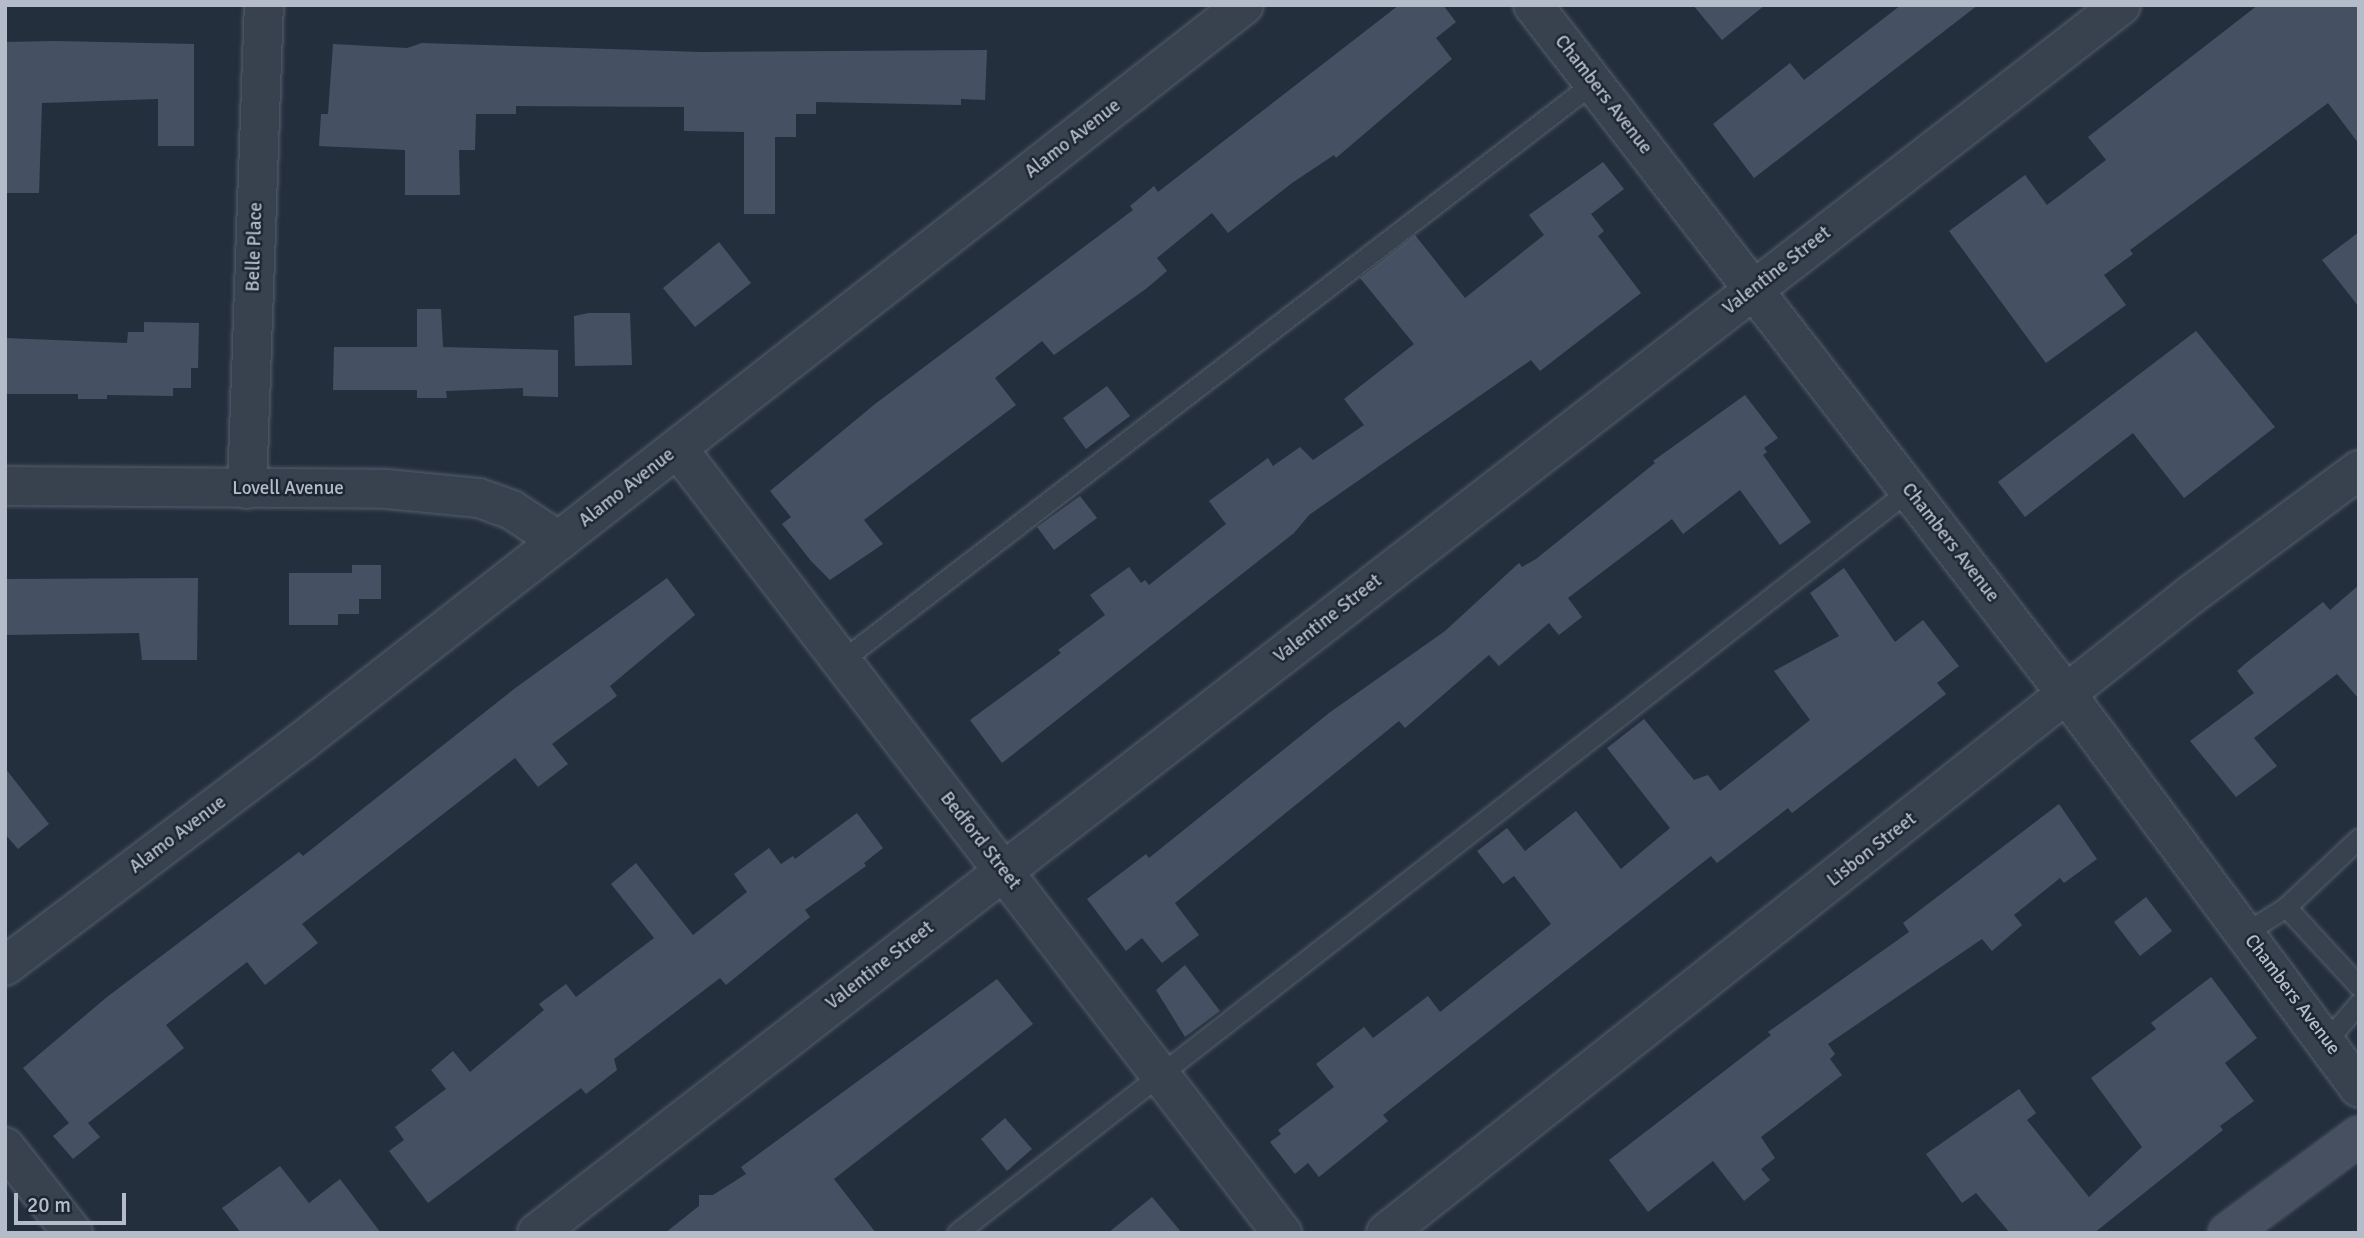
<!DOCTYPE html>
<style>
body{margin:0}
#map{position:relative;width:2364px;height:1238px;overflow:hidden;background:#242f3e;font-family:Signika,sans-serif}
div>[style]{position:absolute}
.building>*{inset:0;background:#455162}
.roads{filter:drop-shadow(0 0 2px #565f6c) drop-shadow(0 0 2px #565f6c)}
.service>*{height:19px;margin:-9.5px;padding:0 9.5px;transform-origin:9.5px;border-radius:9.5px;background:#38414e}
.minor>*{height:38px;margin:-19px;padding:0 19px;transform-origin:19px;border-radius:19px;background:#38414e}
.secondary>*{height:38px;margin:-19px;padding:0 19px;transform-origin:19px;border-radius:19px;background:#465061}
span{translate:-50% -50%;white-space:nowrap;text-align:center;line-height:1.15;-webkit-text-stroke:5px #1d2633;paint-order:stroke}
.street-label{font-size:19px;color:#b4bcc9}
.frame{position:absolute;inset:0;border:7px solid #b4bcc9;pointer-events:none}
.scale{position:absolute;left:14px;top:1193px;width:112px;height:32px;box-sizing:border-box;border:4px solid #b4bcc9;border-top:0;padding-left:9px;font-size:21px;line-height:24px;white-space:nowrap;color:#b4bcc9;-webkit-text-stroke:5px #1d2633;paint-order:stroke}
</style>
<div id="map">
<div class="building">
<div style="clip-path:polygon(1399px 5px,1443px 5px,1456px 22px,1436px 38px,1452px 59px,1336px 158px,1334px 155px,1292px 183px,1228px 233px,1212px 213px,1157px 258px,1167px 271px,1147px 288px,1054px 355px,1042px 341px,995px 378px,1016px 405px,864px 520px,883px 544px,830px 580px,811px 561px,782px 524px,791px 517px,770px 491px,875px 404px,1133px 210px,1130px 206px,1154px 186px,1158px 192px)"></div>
<div style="clip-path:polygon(1693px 5px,1765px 5px,1722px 40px)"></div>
<div style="clip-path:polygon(1901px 5px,1978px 5px,1754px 178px,1713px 124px,1790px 63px,1804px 80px)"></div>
<div style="clip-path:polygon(2258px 5px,2359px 5px,2359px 144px,2328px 103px,2130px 250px,2133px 254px,2104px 275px,2126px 305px,2046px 363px,1949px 231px,2025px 175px,2047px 205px,2106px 160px,2088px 137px)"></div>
<div style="clip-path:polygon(55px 41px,194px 44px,194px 146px,158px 146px,158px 99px,42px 103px,39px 193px,7px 193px,5px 42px)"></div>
<div style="clip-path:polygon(422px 43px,702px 52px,987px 50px,985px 100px,961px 99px,961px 105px,816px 102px,816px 114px,796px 114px,796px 137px,775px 137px,775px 214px,744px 214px,744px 132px,684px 131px,684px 107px,516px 106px,516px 114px,476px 114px,475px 150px,459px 150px,460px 195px,405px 195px,405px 150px,319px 146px,321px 114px,328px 114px,333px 44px,407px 48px)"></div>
<div style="clip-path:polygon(1603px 162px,1624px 189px,1591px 214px,1604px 231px,1598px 236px,1641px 293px,1540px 371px,1531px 360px,1309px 515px,1294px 533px,1002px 763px,970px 720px,1061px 653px,1058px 650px,1105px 615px,1090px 595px,1129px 567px,1141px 583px,1145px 580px,1149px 585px,1226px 524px,1209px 501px,1268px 458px,1273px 466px,1300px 447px,1313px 460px,1364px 425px,1344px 399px,1414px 344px,1360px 278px,1415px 235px,1465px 298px,1544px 235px,1529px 215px)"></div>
<div style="clip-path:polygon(2359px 232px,2359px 307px,2322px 260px)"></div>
<div style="clip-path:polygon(719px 242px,751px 283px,695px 327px,663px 288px)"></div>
<div style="clip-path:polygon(417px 309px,441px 309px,443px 347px,558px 350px,558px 397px,523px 396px,523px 388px,446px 391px,447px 398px,417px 398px,417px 390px,333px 390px,334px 347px,417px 347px)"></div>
<div style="clip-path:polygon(589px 313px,630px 313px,632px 365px,575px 366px,574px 316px)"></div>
<div style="clip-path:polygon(144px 322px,199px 323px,198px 368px,191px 368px,191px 388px,173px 388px,173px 396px,107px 395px,107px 399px,78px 399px,78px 394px,5px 394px,5px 338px,127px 343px,128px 332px,144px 332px)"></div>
<div style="clip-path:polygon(2196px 331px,2275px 427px,2184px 498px,2133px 433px,2025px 517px,1998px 482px)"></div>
<div style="clip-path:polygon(1107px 386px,1130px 416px,1086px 449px,1063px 418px)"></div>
<div style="clip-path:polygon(1745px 395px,1778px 438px,1764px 448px,1767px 452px,1763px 455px,1811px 522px,1780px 545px,1740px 490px,1683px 534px,1672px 519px,1568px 598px,1582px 617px,1559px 635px,1549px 623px,1499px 666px,1489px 655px,1405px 728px,1399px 721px,1175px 903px,1199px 935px,1162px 963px,1142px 938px,1126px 951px,1087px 899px,1146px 854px,1149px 858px,1329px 713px,1445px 631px,1519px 563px,1522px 567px,1536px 559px,1655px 463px,1653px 461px)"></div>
<div style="clip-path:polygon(1080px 496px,1097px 518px,1054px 550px,1037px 527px)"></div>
<div style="clip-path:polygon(352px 565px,381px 565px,381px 599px,359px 599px,359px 614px,338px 614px,338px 625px,289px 625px,289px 573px,352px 573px)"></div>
<div style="clip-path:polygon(1844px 568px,1895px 642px,1923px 620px,1959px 666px,1937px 683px,1946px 694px,1792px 813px,1788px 808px,1717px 863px,1711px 856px,1383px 1115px,1388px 1121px,1319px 1177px,1308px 1163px,1295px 1174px,1270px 1142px,1281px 1134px,1278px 1130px,1334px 1087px,1316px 1064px,1364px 1027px,1373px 1038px,1428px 996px,1440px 1012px,1551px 924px,1514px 876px,1503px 884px,1477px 851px,1507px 828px,1525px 851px,1576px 811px,1621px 869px,1670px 828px,1607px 748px,1644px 719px,1694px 780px,1708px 775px,1720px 791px,1810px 720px,1774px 671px,1839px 636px,1810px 593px)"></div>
<div style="clip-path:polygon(198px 578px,197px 660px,142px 660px,139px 633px,5px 635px,5px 579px)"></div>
<div style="clip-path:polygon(667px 578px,695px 615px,610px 686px,617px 696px,552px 744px,568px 764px,538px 787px,515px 758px,302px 924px,318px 943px,265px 985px,247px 962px,166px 1025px,184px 1048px,88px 1123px,100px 1137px,73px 1159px,53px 1136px,69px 1123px,23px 1068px,107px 997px,299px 852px,303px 856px,514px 689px)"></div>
<div style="clip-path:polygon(2359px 585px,2359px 699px,2337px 674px,2254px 738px,2277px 766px,2236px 797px,2190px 741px,2254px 693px,2237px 671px,2246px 663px,2323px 602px,2330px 610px)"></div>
<div style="clip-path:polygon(5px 768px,49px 824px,18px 849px,5px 834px)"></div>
<div style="clip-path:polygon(2059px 804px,2097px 859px,2064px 883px,2060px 878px,2014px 915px,2022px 925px,1992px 951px,1982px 939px,1828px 1044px,1835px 1054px,1830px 1059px,1842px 1075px,1761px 1137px,1775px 1158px,1761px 1169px,1770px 1180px,1744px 1201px,1713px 1161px,1648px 1212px,1609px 1160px,1771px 1035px,1768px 1032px,1909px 932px,1903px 923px)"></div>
<div style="clip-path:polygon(857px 813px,883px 848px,864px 863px,866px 866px,805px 910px,810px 917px,726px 985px,720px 978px,614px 1059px,617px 1070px,586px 1094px,581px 1088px,428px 1203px,389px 1151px,404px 1140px,395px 1127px,446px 1089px,431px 1070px,453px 1051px,470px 1072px,544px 1010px,539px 1004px,566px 984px,576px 997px,654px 938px,611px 884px,636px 863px,693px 935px,747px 892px,734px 874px,769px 848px,781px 864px,793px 856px,795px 859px)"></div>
<div style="clip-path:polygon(2146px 897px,2172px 931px,2140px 956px,2114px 922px)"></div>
<div style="clip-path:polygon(1185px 965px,1220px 1011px,1185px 1037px,1156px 990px)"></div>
<div style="clip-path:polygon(2211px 977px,2257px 1038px,2225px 1063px,2254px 1101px,2220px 1126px,2223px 1130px,2094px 1233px,2010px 1233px,1976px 1193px,1962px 1203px,1926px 1154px,2019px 1089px,2036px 1113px,2027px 1120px,2089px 1197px,2142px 1147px,2091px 1078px,2156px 1029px,2151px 1023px)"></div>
<div style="clip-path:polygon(997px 979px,1033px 1024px,834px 1179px,876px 1233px,665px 1233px,699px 1206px,699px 1195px,713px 1195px,746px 1174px,741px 1167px)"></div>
<div style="clip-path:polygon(1005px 1118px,1032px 1149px,1007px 1171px,981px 1139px)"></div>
<div style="clip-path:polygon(280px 1166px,309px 1203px,340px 1179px,381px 1233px,241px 1233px,222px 1208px)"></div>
<div style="clip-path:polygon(1152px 1197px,1182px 1233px,1108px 1233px)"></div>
</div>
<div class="roads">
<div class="service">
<div style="left:841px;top:661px;width:948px;rotate:-37.55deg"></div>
<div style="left:2286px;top:907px;width:108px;rotate:47.3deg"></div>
<div style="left:2245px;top:933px;width:49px;rotate:-32.4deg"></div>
<div style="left:2286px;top:907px;width:100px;rotate:-43.4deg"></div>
<div style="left:2327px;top:1040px;width:49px;rotate:-49.1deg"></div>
<div style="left:957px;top:1233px;width:1208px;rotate:-37.97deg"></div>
</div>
<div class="minor">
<div style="left:1533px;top:5px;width:874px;rotate:52.25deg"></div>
<div style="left:2068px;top:696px;width:488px;rotate:53.4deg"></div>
<div style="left:678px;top:449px;width:990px;rotate:52.39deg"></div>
<div style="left:5px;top:486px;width:382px;rotate:0.4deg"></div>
<div style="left:387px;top:489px;width:92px;rotate:5.6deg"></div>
<div style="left:479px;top:498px;width:35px;rotate:20deg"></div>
<div style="left:512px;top:510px;width:56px;rotate:33.4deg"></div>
<div style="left:247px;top:489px;width:484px;rotate:-88deg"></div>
<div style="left:5px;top:966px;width:370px;rotate:-37.1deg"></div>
<div style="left:300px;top:743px;width:1198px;rotate:-38.02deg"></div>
<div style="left:5px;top:1147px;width:110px;rotate:51.7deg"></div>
<div style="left:537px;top:1233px;width:2004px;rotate:-37.78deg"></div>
<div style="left:1386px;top:1233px;width:1029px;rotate:-38.41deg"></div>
<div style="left:2192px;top:594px;width:208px;rotate:-36.6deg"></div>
</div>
<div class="secondary">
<div style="left:2228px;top:1233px;width:163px;rotate:-36.5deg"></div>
</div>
</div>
<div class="street-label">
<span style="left:1603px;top:95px;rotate:52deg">Chambers Avenue</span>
<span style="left:1073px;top:139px;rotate:-38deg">Alamo Avenue</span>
<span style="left:255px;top:247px;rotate:-88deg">Belle Place</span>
<span style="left:1777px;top:271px;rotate:-38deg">Valentine Street</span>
<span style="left:627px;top:488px;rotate:-38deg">Alamo Avenue</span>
<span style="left:288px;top:489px">Lovell Avenue</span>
<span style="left:1950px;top:543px;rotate:52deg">Chambers Avenue</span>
<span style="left:1328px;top:619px;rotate:-38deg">Valentine Street</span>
<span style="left:178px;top:835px;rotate:-37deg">Alamo Avenue</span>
<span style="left:980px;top:841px;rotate:52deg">Bedford Street</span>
<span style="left:1872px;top:850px;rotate:-38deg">Lisbon Street</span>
<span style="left:880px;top:966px;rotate:-38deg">Valentine Street</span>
<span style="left:2292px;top:995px;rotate:53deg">Chambers Avenue</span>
</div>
<div class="frame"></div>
<div class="scale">20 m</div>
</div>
